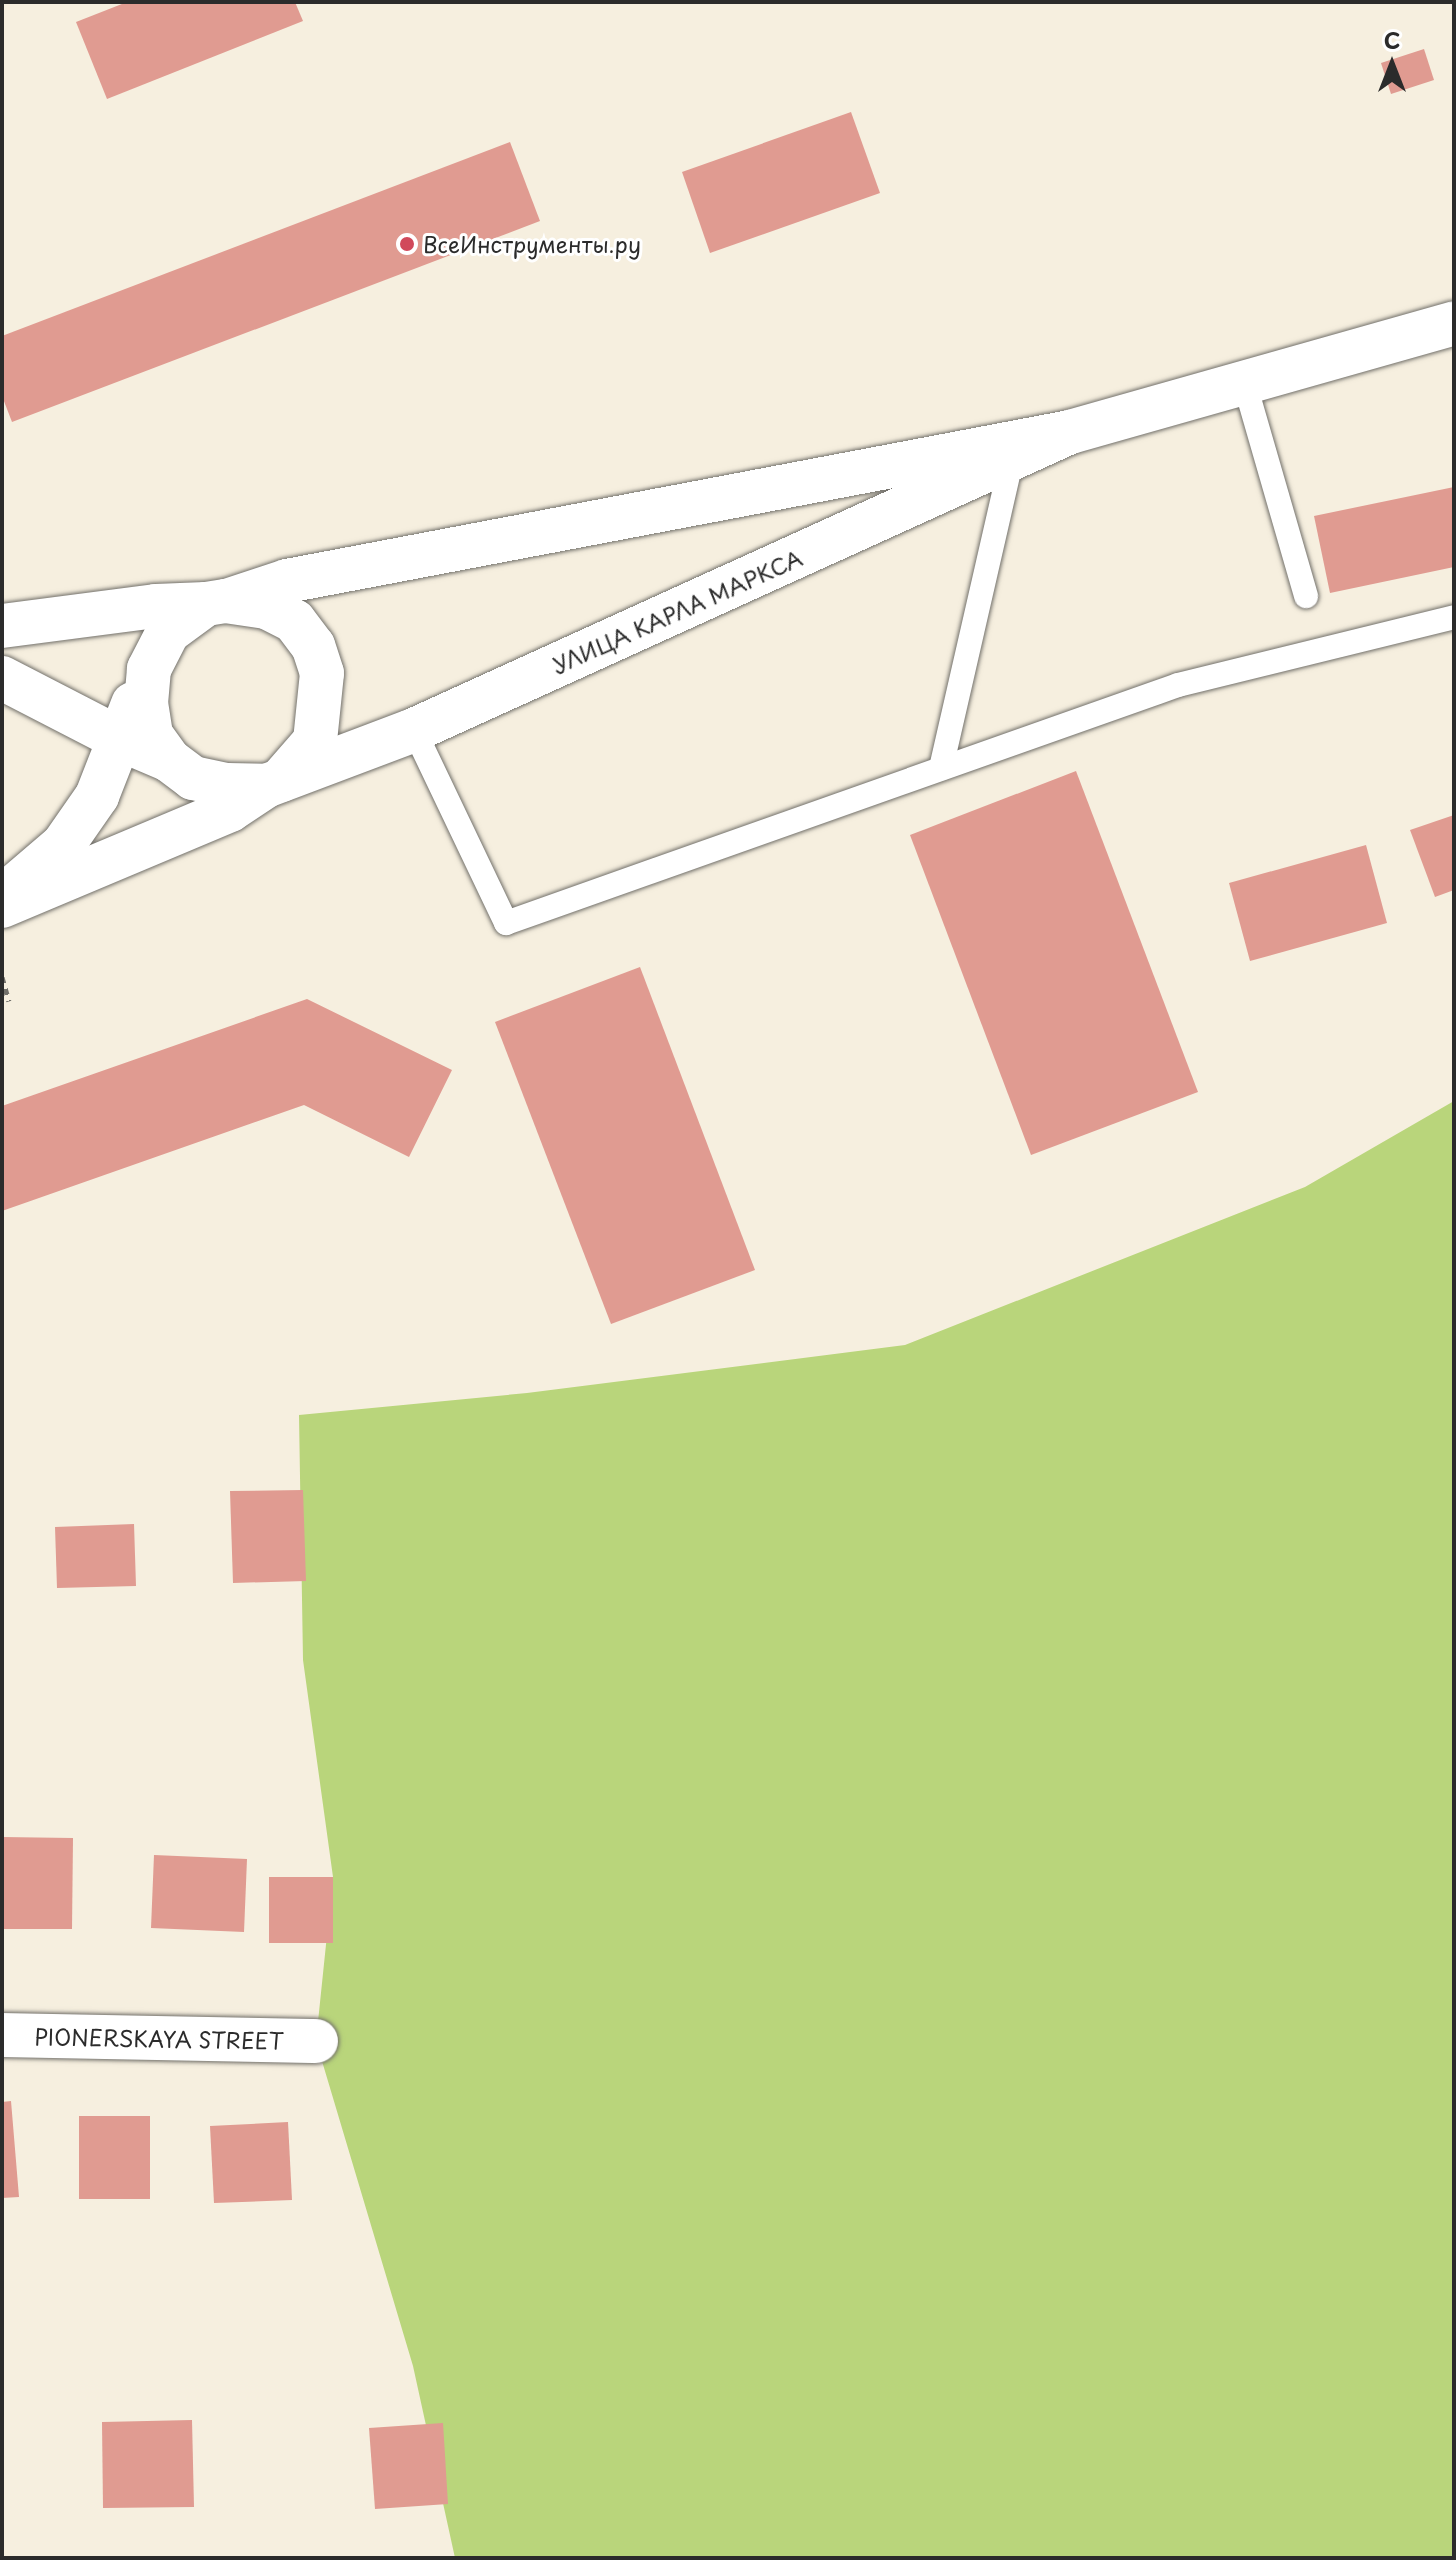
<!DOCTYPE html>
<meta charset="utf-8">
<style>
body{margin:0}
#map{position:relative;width:1456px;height:2560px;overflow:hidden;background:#f6efdf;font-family:"Playpen Sans",sans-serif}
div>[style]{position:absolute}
.green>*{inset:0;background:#b9d57b}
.building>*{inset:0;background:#e09b91}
.path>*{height:5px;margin-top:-2.5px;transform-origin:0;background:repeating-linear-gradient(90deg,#72706a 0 6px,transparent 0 12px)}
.roads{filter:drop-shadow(0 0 2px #72706a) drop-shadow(0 0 2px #72706a)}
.service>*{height:24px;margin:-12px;padding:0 12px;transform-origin:12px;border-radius:12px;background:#fff}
.minor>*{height:44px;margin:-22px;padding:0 22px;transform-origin:22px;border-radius:22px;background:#fff}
.tertiary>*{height:44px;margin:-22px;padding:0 22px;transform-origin:22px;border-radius:22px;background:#fff}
.secondary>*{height:44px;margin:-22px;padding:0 22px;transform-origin:22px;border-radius:22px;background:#fff}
.dots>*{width:22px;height:22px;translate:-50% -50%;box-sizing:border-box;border:4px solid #fff;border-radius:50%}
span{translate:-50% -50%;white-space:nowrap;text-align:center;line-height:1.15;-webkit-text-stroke:6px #fff;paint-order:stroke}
.poi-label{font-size:22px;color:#2b2b2b}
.left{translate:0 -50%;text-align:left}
.street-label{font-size:22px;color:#2b2b2b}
.frame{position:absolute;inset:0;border:4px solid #2b2b2b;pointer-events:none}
.north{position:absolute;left:1352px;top:24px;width:80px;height:80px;-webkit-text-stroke:6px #fff;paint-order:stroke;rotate:0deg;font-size:22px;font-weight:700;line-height:32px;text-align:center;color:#2b2b2b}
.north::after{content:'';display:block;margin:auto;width:28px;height:36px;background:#2b2b2b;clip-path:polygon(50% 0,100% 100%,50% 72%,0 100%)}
</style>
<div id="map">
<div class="green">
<div style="clip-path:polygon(1454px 1101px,1454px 2558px,455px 2558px,413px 2366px,316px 2041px,333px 1877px,303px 1660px,299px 1415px,527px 1393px,905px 1345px,1305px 1187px)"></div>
</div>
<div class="building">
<div style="clip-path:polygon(127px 2px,295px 2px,303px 21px,107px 99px,76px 22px)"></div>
<div style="clip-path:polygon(1424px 49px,1434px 80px,1391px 94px,1381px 63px)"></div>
<div style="clip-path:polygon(851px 112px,880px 193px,710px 253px,682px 172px)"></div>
<div style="clip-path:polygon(510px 142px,540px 221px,12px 422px,2px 396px,2px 336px)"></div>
<div style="clip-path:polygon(1454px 487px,1454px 567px,1330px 593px,1314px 516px)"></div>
<div style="clip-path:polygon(1076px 771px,1198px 1092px,1031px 1155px,910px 835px)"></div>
<div style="clip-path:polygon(1454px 815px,1454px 890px,1435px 897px,1410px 830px)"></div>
<div style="clip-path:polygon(1366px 845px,1387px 923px,1250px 961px,1229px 883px)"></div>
<div style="clip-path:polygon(640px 967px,755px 1270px,611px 1324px,495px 1022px)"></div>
<div style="clip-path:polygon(307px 999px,452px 1070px,409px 1157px,304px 1105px,2px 1211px,2px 1106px)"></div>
<div style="clip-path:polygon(303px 1490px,306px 1581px,233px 1583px,230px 1491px)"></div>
<div style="clip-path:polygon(134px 1524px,136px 1586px,57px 1588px,55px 1527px)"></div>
<div style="clip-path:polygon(2px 1837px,73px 1838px,72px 1929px,2px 1929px)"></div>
<div style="clip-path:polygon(154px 1855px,247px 1859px,244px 1932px,151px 1928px)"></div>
<div style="clip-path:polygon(269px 1877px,333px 1877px,333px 1943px,269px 1943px)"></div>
<div style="clip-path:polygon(11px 2101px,19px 2197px,2px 2198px,2px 2102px)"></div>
<div style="clip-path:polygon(79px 2116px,150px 2116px,150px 2199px,79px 2199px)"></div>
<div style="clip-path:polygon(288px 2122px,292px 2200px,214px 2203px,210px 2126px)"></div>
<div style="clip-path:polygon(192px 2420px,194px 2507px,103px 2508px,102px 2422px)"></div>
<div style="clip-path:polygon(443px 2423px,448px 2504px,375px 2509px,369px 2428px)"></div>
</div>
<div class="path">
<div style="left:2px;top:977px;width:25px;rotate:74deg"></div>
</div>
<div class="roads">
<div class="service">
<div style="left:1244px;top:381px;width:224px;rotate:73.9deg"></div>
<div style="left:414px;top:730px;width:214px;rotate:64.5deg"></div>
<div style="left:506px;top:923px;width:713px;rotate:-19.5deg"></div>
<div style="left:1178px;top:685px;width:284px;rotate:-13.8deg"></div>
<div style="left:941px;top:768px;width:317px;rotate:-77.1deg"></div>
</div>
<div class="minor">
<div style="left:2px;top:2035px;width:314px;rotate:1.1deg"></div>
</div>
<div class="tertiary">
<div style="left:14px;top:887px;width:65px;rotate:-40.6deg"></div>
<div style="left:63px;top:845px;width:60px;rotate:-55.2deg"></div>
<div style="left:97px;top:796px;width:99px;rotate:-68.6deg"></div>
<div style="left:2px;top:906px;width:247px;rotate:-22.8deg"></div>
<div style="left:230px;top:810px;width:43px;rotate:-33.7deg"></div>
</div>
<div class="secondary">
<div style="left:227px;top:601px;width:63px;rotate:-18.4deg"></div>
<div style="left:287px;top:581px;width:797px;rotate:-10.77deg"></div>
<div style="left:1070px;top:432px;width:399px;rotate:-15.8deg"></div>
<div style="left:2px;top:626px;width:155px;rotate:-7.4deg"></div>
<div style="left:156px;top:606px;width:50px;rotate:-2.3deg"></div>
<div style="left:2px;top:678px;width:133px;rotate:27.3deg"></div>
<div style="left:120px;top:739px;width:53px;rotate:23.2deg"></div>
<div style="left:281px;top:780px;width:52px;rotate:-48.9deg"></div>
<div style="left:315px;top:741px;width:68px;rotate:-84.1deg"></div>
<div style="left:322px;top:673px;width:28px;rotate:-108deg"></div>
<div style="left:313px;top:646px;width:31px;rotate:-127deg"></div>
<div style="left:294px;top:621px;width:31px;rotate:-153deg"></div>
<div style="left:266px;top:607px;width:41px;rotate:-171.7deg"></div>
<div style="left:225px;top:601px;width:19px;rotate:171deg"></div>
<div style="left:206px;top:604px;width:47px;rotate:143.6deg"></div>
<div style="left:168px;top:632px;width:42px;rotate:117.2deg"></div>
<div style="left:149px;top:669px;width:34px;rotate:95deg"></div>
<div style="left:146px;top:703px;width:32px;rotate:81deg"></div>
<div style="left:151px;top:735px;width:31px;rotate:54deg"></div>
<div style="left:169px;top:760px;width:30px;rotate:37deg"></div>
<div style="left:193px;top:778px;width:35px;rotate:12deg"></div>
<div style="left:227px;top:785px;width:39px;rotate:1deg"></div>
<div style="left:266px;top:786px;width:158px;rotate:-20.7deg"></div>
<div style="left:414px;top:730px;width:721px;rotate:-24.43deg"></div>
</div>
</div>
<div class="dots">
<div style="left:407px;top:244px;background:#d1495b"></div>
</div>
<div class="poi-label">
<span class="left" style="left:423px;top:244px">ВсеИнструменты.ру</span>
</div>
<div class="street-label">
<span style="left:677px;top:611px;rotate:-24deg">УЛИЦА КАРЛА МАРКСА</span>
<span style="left:159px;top:2038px;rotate:1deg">PIONERSKAYA STREET</span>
</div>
<div class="frame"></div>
<div class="north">С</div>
</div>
